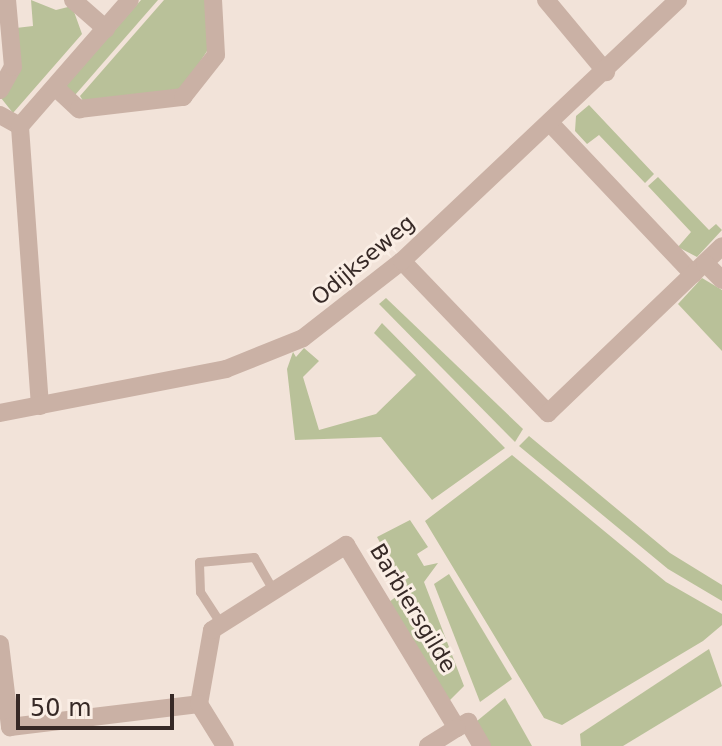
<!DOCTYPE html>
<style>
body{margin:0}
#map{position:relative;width:722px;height:746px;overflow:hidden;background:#f2e3d9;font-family:"DejaVu Sans",sans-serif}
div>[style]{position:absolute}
.green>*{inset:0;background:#b9c199}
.service>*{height:9px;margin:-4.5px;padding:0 4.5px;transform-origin:4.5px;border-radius:4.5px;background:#cab1a5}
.minor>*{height:18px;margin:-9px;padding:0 9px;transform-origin:9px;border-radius:9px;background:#cab1a5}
span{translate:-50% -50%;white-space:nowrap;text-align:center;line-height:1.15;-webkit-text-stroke:6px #faeee5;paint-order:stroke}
.street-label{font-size:22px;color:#362926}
.scale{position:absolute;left:16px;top:694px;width:158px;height:36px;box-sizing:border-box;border:4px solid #362926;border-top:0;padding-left:10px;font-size:24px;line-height:28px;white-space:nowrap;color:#362926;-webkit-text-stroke:6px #faeee5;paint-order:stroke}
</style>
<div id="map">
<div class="green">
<div style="clip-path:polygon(31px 0,56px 10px,72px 6px,82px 34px,13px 113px,1px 98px,16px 28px,33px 26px)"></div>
<div style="clip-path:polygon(141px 0,158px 0,75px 95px,65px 87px)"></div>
<div style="clip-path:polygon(164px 0,208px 0,211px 45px,181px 91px,85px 104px,80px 96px)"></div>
<div style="clip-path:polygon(589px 105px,654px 174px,645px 183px,599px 135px,587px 144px,575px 131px,576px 116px)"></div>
<div style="clip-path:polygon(658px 177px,709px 230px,716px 224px,722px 230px,697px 257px,678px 247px,691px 232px,648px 186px)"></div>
<div style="clip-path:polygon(702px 278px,722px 290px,722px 351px,678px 304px)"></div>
<div style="clip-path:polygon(386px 298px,523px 429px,515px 442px,379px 304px)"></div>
<div style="clip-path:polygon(382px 323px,505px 448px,432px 500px,381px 437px,295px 440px,287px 369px,293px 352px,296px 357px,304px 348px,319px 361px,303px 377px,319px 430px,376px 414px,416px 375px,374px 333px)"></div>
<div style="clip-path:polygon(529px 436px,670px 553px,722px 585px,722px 601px,668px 569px,519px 446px)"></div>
<div style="clip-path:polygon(512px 455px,666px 582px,722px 614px,722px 625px,703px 641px,562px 725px,544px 718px,425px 521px)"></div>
<div style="clip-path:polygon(410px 520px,428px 547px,417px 554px,424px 566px,438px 563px,424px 582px,464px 686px,449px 701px,389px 602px,405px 590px,377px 537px)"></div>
<div style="clip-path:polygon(449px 574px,512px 679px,480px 702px,434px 584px)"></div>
<div style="clip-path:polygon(709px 649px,722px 686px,623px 746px,581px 746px,580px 734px)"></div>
<div style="clip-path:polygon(505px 698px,532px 746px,489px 746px,477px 721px)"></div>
</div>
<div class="service">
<div style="left:221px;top:624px;width:38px;rotate:-123deg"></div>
<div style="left:200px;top:592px;width:30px;rotate:-92deg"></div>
<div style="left:199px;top:562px;width:55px;rotate:-5.2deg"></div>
<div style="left:254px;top:557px;width:39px;rotate:60deg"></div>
</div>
<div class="minor">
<div style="left:73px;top:0;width:44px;rotate:41.3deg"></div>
<div style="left:546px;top:0;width:94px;rotate:50.2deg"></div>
<div style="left:55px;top:87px;width:33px;rotate:43deg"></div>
<div style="left:79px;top:109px;width:105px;rotate:-6.6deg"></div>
<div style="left:183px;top:97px;width:53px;rotate:-51.8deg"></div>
<div style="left:216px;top:55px;width:55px;rotate:-93.1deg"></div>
<div style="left:0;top:90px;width:26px;rotate:-61deg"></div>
<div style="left:13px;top:67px;width:67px;rotate:-95.1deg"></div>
<div style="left:0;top:115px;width:23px;rotate:29deg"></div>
<div style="left:551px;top:124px;width:207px;rotate:46.6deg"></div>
<div style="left:402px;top:261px;width:211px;rotate:46.2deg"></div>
<div style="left:548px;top:413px;width:241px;rotate:-43.8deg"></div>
<div style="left:705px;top:263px;width:24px;rotate:45deg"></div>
<div style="left:40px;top:406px;width:281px;rotate:-94.1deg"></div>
<div style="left:20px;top:126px;width:167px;rotate:-48.9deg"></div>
<div style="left:0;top:413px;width:230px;rotate:-11deg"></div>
<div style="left:226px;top:369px;width:83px;rotate:-21.9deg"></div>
<div style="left:303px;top:338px;width:125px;rotate:-37.9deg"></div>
<div style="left:402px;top:261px;width:380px;rotate:-43.4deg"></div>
<div style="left:0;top:644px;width:84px;rotate:83.1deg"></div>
<div style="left:10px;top:727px;width:190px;rotate:-6.9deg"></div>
<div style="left:199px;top:704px;width:75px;rotate:-80deg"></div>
<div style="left:212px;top:630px;width:159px;rotate:-32.4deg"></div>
<div style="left:346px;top:545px;width:214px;rotate:58.8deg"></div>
<div style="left:457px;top:728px;width:13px;rotate:-29deg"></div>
<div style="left:468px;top:722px;width:28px;rotate:60deg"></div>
<div style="left:199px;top:704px;width:49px;rotate:58.2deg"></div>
<div style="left:428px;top:746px;width:34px;rotate:-32deg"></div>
</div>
<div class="street-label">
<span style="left:363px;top:260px;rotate:-40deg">Odijkseweg</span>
<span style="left:413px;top:608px;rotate:59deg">Barbiersgilde</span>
</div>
<div class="scale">50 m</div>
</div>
